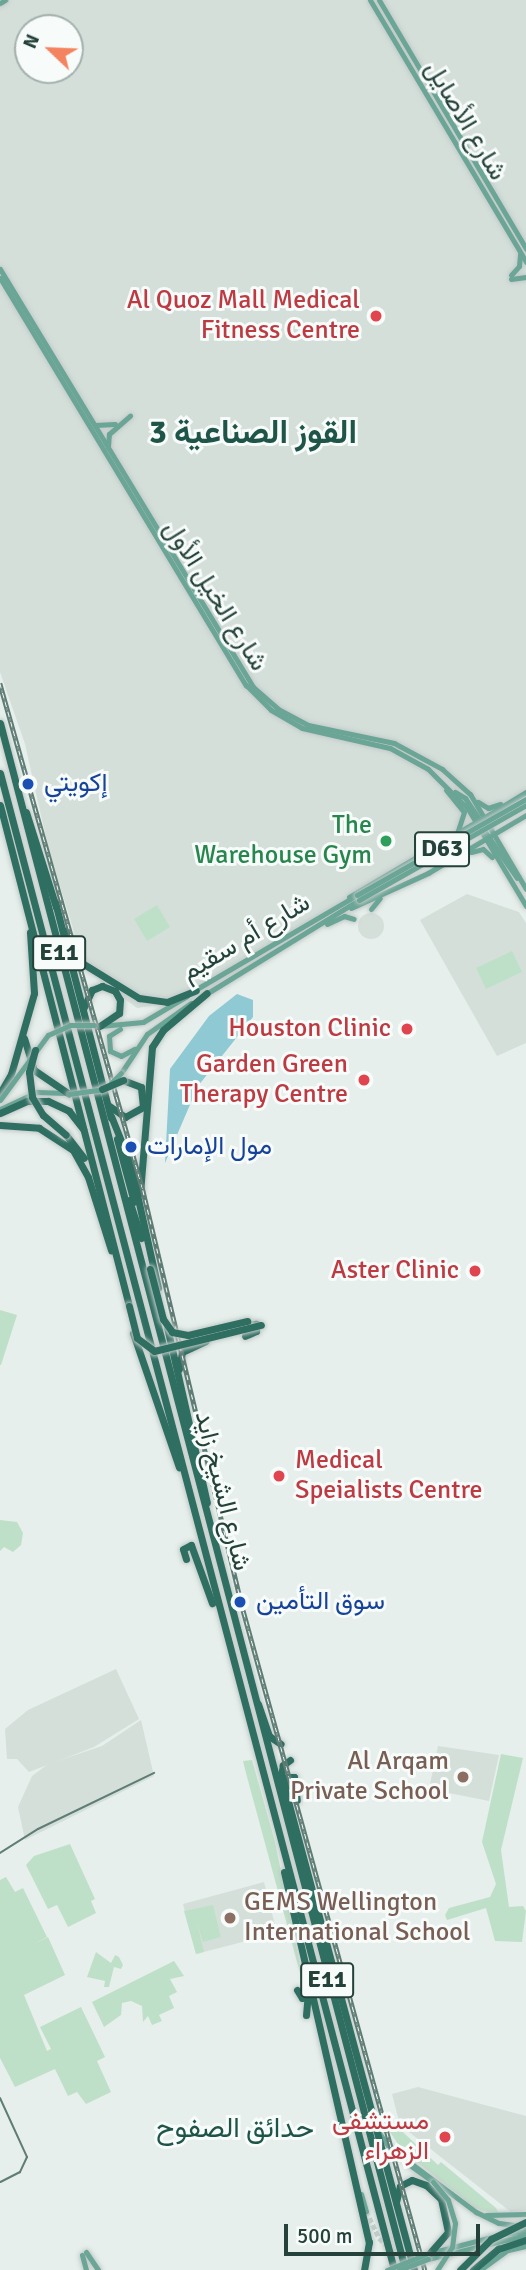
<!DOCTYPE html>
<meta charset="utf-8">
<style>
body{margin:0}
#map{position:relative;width:526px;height:2270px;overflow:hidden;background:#e6efeb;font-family:Signika,Vazirmatn,sans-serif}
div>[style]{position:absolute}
.built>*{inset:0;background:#d4dfda}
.round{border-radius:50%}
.green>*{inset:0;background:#bfe0c8}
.water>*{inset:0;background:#8ec9d4}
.major-tunnel>*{height:5px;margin-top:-2.5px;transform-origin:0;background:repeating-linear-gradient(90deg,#bfccc8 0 5px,transparent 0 7.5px)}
.roads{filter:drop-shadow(0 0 2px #c2cac8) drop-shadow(0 0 2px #c2cac8)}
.major>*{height:5px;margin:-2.5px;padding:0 2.5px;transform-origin:2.5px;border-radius:2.5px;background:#6aa596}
.highway>*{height:7px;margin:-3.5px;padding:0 3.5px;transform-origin:3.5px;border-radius:3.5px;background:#2f6f62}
.tram>*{height:2px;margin:-1px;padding:0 1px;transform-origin:1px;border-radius:1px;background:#5f7d75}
.rail>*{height:4.5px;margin-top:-2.25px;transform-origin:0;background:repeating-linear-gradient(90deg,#f7fbf9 0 5px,#5f7d75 0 10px);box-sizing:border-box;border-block:2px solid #5f7d75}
.bridges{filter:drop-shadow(0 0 2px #c2cac8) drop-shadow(0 0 2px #c2cac8)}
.major-bridge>*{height:5px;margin:-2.5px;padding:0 2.5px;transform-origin:2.5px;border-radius:2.5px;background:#6aa596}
.highway-bridge>*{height:7px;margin:-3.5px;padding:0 3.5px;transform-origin:3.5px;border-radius:3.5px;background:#2f6f62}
.dots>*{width:19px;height:19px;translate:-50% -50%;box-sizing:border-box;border:4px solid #f7fbf9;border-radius:50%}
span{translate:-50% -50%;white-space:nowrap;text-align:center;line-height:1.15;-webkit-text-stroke:6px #f7fbf9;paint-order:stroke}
.shield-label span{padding:2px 5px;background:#f7fbf9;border:2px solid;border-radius:5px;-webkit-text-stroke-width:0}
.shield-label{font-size:24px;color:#24423a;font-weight:700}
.street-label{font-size:26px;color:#24423a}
.health-label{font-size:26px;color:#be3a42}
.right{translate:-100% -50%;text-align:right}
.left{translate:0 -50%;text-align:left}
.transit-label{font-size:26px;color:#164399}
.leisure-label{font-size:26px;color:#27864d}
.education-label{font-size:26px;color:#785e54}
.neighbourhood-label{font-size:28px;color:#1f5548}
.district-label{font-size:33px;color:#1f5548;font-weight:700}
.north{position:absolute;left:14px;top:14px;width:70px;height:70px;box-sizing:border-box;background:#f7fbf9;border:2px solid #a3b1ad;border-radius:50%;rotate:293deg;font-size:19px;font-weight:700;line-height:28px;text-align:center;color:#24423a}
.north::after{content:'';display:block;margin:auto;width:24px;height:32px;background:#f4845f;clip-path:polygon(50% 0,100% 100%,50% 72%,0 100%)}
.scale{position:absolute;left:284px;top:2224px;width:196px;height:32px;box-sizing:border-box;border:4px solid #24423a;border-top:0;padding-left:9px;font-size:21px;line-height:24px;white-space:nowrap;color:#24423a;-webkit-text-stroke:5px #f7fbf9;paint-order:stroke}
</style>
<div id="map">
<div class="built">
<div style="clip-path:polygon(evenodd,0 0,526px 0,526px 795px,189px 1001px,137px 1008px,86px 970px,49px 851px,25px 744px,0 672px,0 0,28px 28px,70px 28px,70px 70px,28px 70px,28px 28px)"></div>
<div style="clip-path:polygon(467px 894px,519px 912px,526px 923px,526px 1043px,497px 1056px,420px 920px)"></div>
<div class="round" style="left:358px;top:913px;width:26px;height:26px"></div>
<div style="clip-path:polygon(116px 1669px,139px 1719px,94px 1747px,29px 1772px,17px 1759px,7px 1759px,5px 1729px,28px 1710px)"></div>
<div style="clip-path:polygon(141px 1720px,154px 1776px,25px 1840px,18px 1807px,32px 1776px,48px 1764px,102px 1746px)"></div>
<div style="clip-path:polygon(438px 1746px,499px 1755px,489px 1801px,429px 1789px)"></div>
<div style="clip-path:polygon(264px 1882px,277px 1933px,196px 1954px,183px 1904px)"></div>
<div style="clip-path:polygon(418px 2087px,526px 2116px,526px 2210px,511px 2212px,400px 2125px,392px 2094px)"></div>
</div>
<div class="green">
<div style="clip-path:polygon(157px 905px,170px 927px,147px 941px,134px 919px)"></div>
<div style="clip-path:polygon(512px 951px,522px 972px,486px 989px,476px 968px)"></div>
<div style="clip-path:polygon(0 1310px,17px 1315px,1px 1365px,0 1365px)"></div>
<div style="clip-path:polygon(0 1520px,17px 1522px,23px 1533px,21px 1545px,13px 1552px,4px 1547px,0 1551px)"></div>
<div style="clip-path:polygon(501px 1754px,523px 1758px,501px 1850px,509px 1907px,523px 1906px,526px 1911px,522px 1942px,495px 1941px,486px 1908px,447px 1920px,445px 1915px,449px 1908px,490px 1897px,496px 1884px,482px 1842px)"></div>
<div style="clip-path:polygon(252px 1760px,275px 1842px,306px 1995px,246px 1773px,243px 1761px)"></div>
<div style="clip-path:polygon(70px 1844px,95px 1899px,91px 1901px,96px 1913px,68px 1927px,57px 1905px,48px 1909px,26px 1865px,34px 1856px)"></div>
<div style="clip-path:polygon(6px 1877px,15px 1892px,23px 1888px,47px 1937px,34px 1944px,48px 1937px,65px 1975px,24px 1995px,47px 2051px,51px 2049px,40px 2027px,81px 2007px,105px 2057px,97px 2061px,111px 2092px,86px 2104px,77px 2092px,68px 2096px,55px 2069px,15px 2087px,0 2058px,0 1880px)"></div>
<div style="clip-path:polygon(213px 1905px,221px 1937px,203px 1942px,197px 1923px,204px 1952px,196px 1954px,184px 1911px)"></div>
<div style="clip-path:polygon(96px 1952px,111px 1963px,115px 1955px,119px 1957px,123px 1965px,121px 1969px,114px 1967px,109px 1987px,104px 1987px,105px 1981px,87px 1977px)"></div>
<div style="clip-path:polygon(174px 1961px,184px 1976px,170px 1979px,177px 1992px,169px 1996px,174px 2008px,159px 2015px,162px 2021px,152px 2025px,148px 2016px,143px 2022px,142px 2006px,131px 2001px,122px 2003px,121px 2015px,104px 2027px,92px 2002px)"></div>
<div style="clip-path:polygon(390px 2120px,438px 2165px,441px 2162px,496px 2208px,500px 2216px,475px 2208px,402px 2150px,388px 2129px)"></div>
</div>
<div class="water">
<div style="clip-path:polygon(237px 994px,253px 1000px,253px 1017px,198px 1086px,165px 1163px,170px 1069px,209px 1016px)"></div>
</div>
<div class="major-tunnel">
<div style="left:366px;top:2211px;width:30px;rotate:64deg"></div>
<div style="left:379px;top:2238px;width:33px;rotate:43deg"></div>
</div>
<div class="roads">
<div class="major">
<div style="left:370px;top:0;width:305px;rotate:59.2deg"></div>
<div style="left:379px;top:0;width:289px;rotate:59.4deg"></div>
<div style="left:0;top:3px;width:6px;rotate:-31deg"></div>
<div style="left:0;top:269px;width:489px;rotate:58.8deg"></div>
<div style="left:253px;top:687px;width:33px;rotate:41deg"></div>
<div style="left:278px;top:709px;width:34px;rotate:28deg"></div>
<div style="left:308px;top:725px;width:88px;rotate:11.8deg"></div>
<div style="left:394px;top:743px;width:55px;rotate:28.4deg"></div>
<div style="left:442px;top:769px;width:38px;rotate:42deg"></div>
<div style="left:470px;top:794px;width:110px;rotate:59.5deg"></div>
<div style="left:511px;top:275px;width:12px;rotate:-48deg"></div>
<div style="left:519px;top:266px;width:12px;rotate:-85deg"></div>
<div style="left:0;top:278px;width:476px;rotate:58.9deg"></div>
<div style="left:246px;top:685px;width:35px;rotate:45deg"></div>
<div style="left:271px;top:710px;width:36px;rotate:30deg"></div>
<div style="left:302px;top:728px;width:90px;rotate:12.8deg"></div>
<div style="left:390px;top:748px;width:43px;rotate:28.9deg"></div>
<div style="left:428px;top:769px;width:57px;rotate:45deg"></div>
<div style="left:468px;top:809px;width:113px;rotate:59.1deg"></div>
<div style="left:511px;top:279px;width:15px;rotate:-8deg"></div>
<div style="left:95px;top:425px;width:20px;rotate:-3deg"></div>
<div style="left:108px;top:447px;width:13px;rotate:-86deg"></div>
<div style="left:109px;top:434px;width:28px;rotate:-41deg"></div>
<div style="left:446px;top:790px;width:28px;rotate:51deg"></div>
<div style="left:464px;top:812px;width:20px;rotate:108deg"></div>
<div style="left:455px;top:792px;width:12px;rotate:31deg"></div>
<div style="left:465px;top:798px;width:34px;rotate:56deg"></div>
<div style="left:478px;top:802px;width:12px;rotate:31deg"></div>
<div style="left:488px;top:808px;width:13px;rotate:-18deg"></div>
<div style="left:485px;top:817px;width:48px;rotate:-31.4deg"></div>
<div style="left:481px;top:826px;width:63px;rotate:55.3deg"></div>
<div style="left:471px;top:852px;width:12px;rotate:-14deg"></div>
<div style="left:483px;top:849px;width:12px;rotate:42deg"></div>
<div style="left:349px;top:897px;width:147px;rotate:-30.6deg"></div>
<div style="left:351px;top:908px;width:85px;rotate:-24.4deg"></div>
<div style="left:428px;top:873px;width:114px;rotate:-30.6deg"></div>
<div style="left:371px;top:909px;width:14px;rotate:-51deg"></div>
<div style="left:327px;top:924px;width:19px;rotate:-25deg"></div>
<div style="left:344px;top:916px;width:10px;rotate:17deg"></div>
<div style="left:195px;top:990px;width:188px;rotate:-30.4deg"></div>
<div style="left:206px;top:994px;width:180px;rotate:-31.6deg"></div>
<div style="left:100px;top:1026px;width:43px;rotate:-5.3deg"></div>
<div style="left:143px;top:1022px;width:51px;rotate:-30.6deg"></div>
<div style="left:120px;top:1029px;width:13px;rotate:148deg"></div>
<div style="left:109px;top:1036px;width:15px;rotate:86deg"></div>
<div style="left:110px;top:1051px;width:12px;rotate:24deg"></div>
<div style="left:121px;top:1056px;width:15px;rotate:-28deg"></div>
<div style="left:121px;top:1073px;width:47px;rotate:-56.3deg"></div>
<div style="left:147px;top:1034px;width:54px;rotate:-35.2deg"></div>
<div style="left:0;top:1109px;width:41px;rotate:-24.7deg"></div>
<div style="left:37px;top:1092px;width:29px;rotate:2deg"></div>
<div style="left:379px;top:2133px;width:17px;rotate:54deg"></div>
<div style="left:389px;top:2147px;width:109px;rotate:36.8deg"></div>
<div style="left:476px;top:2212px;width:25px;rotate:26deg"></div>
<div style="left:499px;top:2223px;width:27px;rotate:8deg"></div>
<div style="left:407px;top:2163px;width:32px;rotate:36deg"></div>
<div style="left:361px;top:2194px;width:18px;rotate:74deg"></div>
<div style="left:486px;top:2215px;width:40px;rotate:-1.4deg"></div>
<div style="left:505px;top:2234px;width:21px;rotate:-8deg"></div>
<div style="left:86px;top:2252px;width:22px;rotate:56deg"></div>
<div style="left:430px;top:2253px;width:64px;rotate:-14.5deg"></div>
<div style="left:82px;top:2255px;width:16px;rotate:75deg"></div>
<div style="left:428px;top:2259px;width:101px;rotate:-13.8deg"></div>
<div style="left:480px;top:2270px;width:34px;rotate:-36deg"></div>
<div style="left:508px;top:2250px;width:18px;rotate:-13deg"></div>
</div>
<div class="highway">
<div style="left:0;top:723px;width:1598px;rotate:75.32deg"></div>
<div style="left:0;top:773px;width:1548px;rotate:75.25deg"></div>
<div style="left:0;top:805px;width:517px;rotate:75.56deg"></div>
<div style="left:26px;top:812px;width:100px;rotate:72.5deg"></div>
<div style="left:55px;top:902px;width:223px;rotate:75.5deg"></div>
<div style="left:65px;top:931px;width:36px;rotate:62deg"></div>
<div style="left:82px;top:963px;width:67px;rotate:31.6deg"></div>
<div style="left:139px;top:998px;width:28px;rotate:8deg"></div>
<div style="left:167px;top:1002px;width:31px;rotate:-22deg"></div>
<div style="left:83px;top:1009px;width:21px;rotate:-65deg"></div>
<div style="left:92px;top:990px;width:11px;rotate:-22deg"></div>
<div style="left:102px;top:986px;width:14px;rotate:21deg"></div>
<div style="left:115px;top:991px;width:10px;rotate:61deg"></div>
<div style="left:120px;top:1000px;width:13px;rotate:94deg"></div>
<div style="left:119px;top:1013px;width:23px;rotate:146deg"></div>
<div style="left:24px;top:1038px;width:34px;rotate:73deg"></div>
<div style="left:34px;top:1070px;width:42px;rotate:34.4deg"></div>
<div style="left:0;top:1093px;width:22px;rotate:-60deg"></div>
<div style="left:11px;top:1074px;width:84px;rotate:-74.1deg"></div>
<div style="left:34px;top:993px;width:61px;rotate:-93.8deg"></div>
<div style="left:108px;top:1105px;width:21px;rotate:35deg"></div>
<div style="left:125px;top:1117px;width:21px;rotate:-29deg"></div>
<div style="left:143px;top:1107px;width:20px;rotate:-96deg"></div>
<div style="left:141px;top:1087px;width:19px;rotate:-159deg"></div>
<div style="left:0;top:1113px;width:30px;rotate:-24deg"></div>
<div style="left:27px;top:1101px;width:21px"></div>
<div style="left:48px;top:1101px;width:23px;rotate:25deg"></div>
<div style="left:69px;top:1111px;width:23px;rotate:52deg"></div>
<div style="left:111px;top:1116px;width:51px;rotate:68deg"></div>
<div style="left:130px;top:1163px;width:128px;rotate:77.4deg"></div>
<div style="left:0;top:1125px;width:39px;rotate:4deg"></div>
<div style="left:39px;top:1128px;width:40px;rotate:32.9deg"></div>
<div style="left:73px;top:1150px;width:31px;rotate:61deg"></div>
<div style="left:88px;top:1177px;width:77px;rotate:72.5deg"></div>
<div style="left:66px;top:1135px;width:29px;rotate:52deg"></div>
<div style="left:117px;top:1139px;width:65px;rotate:74.9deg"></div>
<div style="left:140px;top:1193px;width:146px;rotate:-85.3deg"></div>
<div style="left:152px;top:1047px;width:20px;rotate:-57deg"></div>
<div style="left:163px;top:1030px;width:57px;rotate:-40.1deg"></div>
<div style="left:129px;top:1200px;width:40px;rotate:72deg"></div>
<div style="left:167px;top:1327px;width:180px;rotate:77.2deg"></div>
<div style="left:222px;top:1331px;width:35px;rotate:-12deg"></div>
<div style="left:256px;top:1324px;width:7px;rotate:90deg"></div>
<div style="left:256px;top:1331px;width:12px;rotate:156deg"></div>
<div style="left:133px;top:1333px;width:142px;rotate:71.1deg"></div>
<div style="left:179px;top:1369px;width:17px;rotate:-80deg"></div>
<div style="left:182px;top:1352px;width:26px;rotate:-25deg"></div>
<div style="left:186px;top:1559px;width:10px;rotate:-107deg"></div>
<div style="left:183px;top:1549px;width:9px;rotate:-27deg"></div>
<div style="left:191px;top:1545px;width:62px;rotate:70.1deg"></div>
<div style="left:258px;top:1704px;width:34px;rotate:71deg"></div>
<div style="left:269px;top:1736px;width:14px;rotate:34deg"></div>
<div style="left:290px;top:1760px;width:9px;rotate:144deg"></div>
<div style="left:283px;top:1765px;width:10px;rotate:101deg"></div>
<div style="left:281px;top:1775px;width:513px;rotate:74.96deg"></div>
<div style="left:287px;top:1786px;width:9px;rotate:-90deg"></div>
<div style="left:287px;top:1777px;width:7px"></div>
<div style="left:294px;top:1777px;width:23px;rotate:83deg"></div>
<div style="left:284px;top:1872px;width:380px;rotate:77.1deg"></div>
<div style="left:369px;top:2242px;width:28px;rotate:100deg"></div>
<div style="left:297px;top:1990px;width:9px;rotate:58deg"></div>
<div style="left:302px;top:1998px;width:6px;rotate:-9deg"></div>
<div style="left:306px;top:2015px;width:22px;rotate:-85deg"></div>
<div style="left:396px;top:2202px;width:16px;rotate:-76deg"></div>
<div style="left:400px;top:2186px;width:13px;rotate:-27deg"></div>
<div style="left:412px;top:2180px;width:15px;rotate:20deg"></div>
<div style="left:426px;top:2185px;width:21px;rotate:43deg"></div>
<div style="left:441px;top:2199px;width:34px;rotate:78deg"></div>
<div style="left:448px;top:2232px;width:28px;rotate:131deg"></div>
<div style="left:473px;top:2270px;width:33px;rotate:-40deg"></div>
<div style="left:498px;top:2249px;width:29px;rotate:-18deg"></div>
</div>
</div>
<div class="tram">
<div style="left:0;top:1853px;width:45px;rotate:-32.3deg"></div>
<div style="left:38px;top:1829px;width:129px;rotate:-25.8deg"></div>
<div style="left:0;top:2098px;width:65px;rotate:65.4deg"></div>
<div style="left:27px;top:2157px;width:17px;rotate:115deg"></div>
<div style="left:20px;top:2172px;width:22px;rotate:153deg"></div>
</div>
<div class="rail">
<div style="left:0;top:683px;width:527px;rotate:74.25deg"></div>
<div style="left:143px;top:1190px;width:423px;rotate:76.6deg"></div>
<div style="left:241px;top:1602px;width:693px;rotate:74.6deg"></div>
</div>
<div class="bridges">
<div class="major-bridge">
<div style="left:357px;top:895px;width:194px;rotate:-29.6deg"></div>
<div style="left:359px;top:900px;width:192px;rotate:-29.6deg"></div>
<div style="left:111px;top:1083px;width:14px;rotate:-45deg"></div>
<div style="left:69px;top:1094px;width:34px;rotate:-8deg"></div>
<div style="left:0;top:1100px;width:81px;rotate:-53.6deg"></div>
<div style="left:48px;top:1035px;width:24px;rotate:-24deg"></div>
<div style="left:70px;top:1025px;width:24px"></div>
<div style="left:433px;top:2182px;width:23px;rotate:50deg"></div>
<div style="left:448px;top:2200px;width:24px;rotate:73deg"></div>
<div style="left:455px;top:2223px;width:24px;rotate:97deg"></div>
<div style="left:452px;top:2247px;width:27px;rotate:123deg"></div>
<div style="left:387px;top:2270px;width:42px;rotate:-22.3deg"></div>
<div style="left:399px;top:2270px;width:31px;rotate:-21deg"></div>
</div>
<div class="highway-bridge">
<div style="left:35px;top:1050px;width:23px;rotate:105deg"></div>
<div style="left:29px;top:1072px;width:25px;rotate:83deg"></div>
<div style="left:32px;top:1097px;width:21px;rotate:59deg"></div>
<div style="left:43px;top:1115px;width:30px;rotate:41deg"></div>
<div style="left:102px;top:1089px;width:23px;rotate:-23deg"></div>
<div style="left:150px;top:1269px;width:52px;rotate:75.4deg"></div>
<div style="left:163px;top:1319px;width:16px;rotate:55deg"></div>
<div style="left:172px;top:1332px;width:16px;rotate:11deg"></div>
<div style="left:188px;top:1335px;width:61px;rotate:-13.3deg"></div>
<div style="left:129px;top:1306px;width:33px;rotate:76deg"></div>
<div style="left:137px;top:1338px;width:21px;rotate:37deg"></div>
<div style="left:154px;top:1351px;width:110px;rotate:-13.7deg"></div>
<div style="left:460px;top:2270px;width:44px;rotate:-45deg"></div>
<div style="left:491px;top:2239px;width:39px;rotate:-26deg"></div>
</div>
</div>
<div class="dots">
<div style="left:376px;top:316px;background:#e0444e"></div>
<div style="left:28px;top:784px;background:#1a4fb4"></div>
<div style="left:386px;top:841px;background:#2e9e5b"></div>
<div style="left:407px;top:1029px;background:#e0444e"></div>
<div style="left:364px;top:1080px;background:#e0444e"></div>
<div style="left:131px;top:1147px;background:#1a4fb4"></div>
<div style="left:475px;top:1271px;background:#e0444e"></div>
<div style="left:279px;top:1476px;background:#e0444e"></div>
<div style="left:240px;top:1602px;background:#1a4fb4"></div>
<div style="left:463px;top:1777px;background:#8d6e63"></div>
<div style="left:230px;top:1918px;background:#8d6e63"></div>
<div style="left:445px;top:2137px;background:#e0444e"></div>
</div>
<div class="shield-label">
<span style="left:442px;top:849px">D63</span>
<span style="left:59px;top:953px">E11</span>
<span style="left:327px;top:1980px">E11</span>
</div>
<div class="street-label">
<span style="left:465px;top:121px;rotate:59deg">شارع الأصايل</span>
<span style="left:215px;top:596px;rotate:58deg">شارع الخيل الأول</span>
<span style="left:246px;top:938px;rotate:-31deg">شارع أم سقيم</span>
<span style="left:222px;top:1491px;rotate:76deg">شارع الشيخ زايد</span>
</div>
<div class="health-label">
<span class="right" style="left:360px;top:316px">Al Quoz Mall Medical<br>Fitness Centre</span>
<span class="right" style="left:391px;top:1029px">Houston Clinic</span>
<span class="right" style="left:348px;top:1080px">Garden Green<br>Therapy Centre</span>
<span class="right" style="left:459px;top:1271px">Aster Clinic</span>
<span class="left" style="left:295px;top:1476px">Medical<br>Speialists Centre</span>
<span class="right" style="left:429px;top:2137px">مستشفى<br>الزهراء</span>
</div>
<div class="transit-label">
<span class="left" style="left:44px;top:784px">إكويتي</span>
<span class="left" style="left:147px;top:1147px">مول الإمارات</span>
<span class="left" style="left:256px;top:1602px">سوق التأمين</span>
</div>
<div class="leisure-label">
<span class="right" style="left:372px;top:841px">The<br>Warehouse Gym</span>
</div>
<div class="education-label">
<span class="right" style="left:449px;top:1777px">Al Arqam<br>Private School</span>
<span class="left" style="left:244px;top:1918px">GEMS Wellington<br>International School</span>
</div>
<div class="neighbourhood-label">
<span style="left:235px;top:2128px">حدائق الصفوح</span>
</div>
<div class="district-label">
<span style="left:253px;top:433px">القوز الصناعية 3</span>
</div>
<div class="north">N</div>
<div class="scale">500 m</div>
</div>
